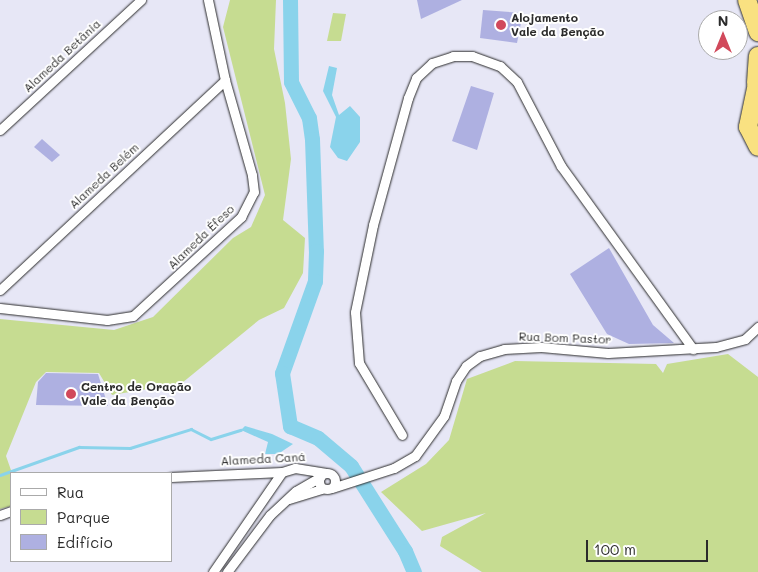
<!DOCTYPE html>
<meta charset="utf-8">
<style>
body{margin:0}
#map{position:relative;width:758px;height:572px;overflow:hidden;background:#e7e7f6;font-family:Mali,sans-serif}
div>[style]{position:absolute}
.green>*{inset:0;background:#c6dc91}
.water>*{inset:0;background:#8ad3eb}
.stream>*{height:2.5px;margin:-1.25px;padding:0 1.25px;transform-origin:1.25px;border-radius:1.25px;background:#8ad3eb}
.river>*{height:15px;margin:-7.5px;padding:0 7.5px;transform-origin:7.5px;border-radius:7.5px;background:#8ad3eb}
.building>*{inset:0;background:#aeb0e1}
.roads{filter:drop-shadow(0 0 1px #2b2b2b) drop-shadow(0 0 1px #2b2b2b)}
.minor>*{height:9px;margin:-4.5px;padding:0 4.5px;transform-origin:4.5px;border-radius:4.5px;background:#fff}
.minor>.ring{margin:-4.5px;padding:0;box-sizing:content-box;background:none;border:9px solid #fff;border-radius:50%}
.motorway>*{height:18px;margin:-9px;padding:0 9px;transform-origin:9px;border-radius:9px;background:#f9e181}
.dots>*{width:14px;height:14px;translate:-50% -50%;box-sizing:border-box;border:2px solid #fff;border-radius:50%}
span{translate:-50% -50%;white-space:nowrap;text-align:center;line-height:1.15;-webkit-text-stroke:4px #fff;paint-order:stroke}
.poi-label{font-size:12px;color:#2b2b2b;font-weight:700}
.left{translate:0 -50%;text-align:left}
.street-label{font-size:12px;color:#2b2b2b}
.legend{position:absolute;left:10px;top:472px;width:162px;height:90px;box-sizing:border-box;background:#fff;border:1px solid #aaa;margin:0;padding:6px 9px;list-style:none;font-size:15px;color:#2b2b2b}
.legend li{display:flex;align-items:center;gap:10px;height:25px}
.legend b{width:25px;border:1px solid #aaa}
.north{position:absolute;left:698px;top:10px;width:50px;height:50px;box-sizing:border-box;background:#fff;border:1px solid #aaa;border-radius:50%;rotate:0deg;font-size:14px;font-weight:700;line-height:20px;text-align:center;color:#2b2b2b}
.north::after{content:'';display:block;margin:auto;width:18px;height:22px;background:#d1495b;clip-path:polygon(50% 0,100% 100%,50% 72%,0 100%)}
.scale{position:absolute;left:586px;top:540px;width:122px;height:22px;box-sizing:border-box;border:2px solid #2b2b2b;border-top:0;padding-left:6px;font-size:15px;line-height:18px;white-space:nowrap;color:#2b2b2b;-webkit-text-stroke:4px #fff;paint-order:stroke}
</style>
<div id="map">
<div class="green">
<div style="clip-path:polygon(230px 0,276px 0,274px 49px,285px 103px,291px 159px,283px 220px,305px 238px,303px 273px,284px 308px,259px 320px,182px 383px,112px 395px,99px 373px,46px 372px,36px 382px,6px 456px,12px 473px,11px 506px,0 509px,0 319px,114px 330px,153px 317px,233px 238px,251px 227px,265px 195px,223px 27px)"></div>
<div style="clip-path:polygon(333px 13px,346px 14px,341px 41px,327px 41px)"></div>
<div style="clip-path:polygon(728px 354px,758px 377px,758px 572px,482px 572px,440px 546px,442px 537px,486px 513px,422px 531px,381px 492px,426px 464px,449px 440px,467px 379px,515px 361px,656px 364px,663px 373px,667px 364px)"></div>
</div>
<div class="water">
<div style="clip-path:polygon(329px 66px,337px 68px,332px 95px,339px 115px,350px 106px,360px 117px,360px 142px,347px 161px,338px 158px,330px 147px,336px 117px,323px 91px)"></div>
<div style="clip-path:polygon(245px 426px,272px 434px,293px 444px,278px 454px,265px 454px,268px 442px,241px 430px)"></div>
</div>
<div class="stream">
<div style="left:0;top:475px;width:84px;rotate:-19.5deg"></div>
<div style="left:79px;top:447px;width:51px;rotate:1.1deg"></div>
<div style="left:130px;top:448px;width:64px;rotate:-17.3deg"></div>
<div style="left:191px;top:429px;width:22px;rotate:27deg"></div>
<div style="left:211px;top:439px;width:31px;rotate:-17deg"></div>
</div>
<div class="river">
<div style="left:290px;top:0;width:82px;rotate:89.3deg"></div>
<div style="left:291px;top:82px;width:40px;rotate:63.4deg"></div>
<div style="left:309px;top:118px;width:21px;rotate:82deg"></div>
<div style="left:312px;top:139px;width:112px;rotate:88deg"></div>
<div style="left:316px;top:251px;width:30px;rotate:92deg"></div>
<div style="left:315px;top:281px;width:98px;rotate:109.7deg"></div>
<div style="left:282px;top:373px;width:54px;rotate:81.4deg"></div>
<div style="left:290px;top:426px;width:30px;rotate:23deg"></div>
<div style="left:318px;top:438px;width:43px;rotate:40.3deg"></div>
<div style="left:351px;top:466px;width:101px;rotate:57.6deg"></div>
<div style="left:405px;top:551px;width:23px;rotate:67deg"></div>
</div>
<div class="building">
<div style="clip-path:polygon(417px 0,462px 0,421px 19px)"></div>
<div style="clip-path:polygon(483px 10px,523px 13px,517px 43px,480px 38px)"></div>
<div style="clip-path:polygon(471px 86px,494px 93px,477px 150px,452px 141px)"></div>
<div style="clip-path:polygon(42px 139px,60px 155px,52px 162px,34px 147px)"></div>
<div style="clip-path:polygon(609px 248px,653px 325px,674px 343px,629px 344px,607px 334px,570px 274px)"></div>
<div style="clip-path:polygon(46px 373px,98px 374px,108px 406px,36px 405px,38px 382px)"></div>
</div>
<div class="roads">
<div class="minor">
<div style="left:0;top:130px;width:192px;rotate:-42.7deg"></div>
<div style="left:0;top:290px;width:308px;rotate:-43deg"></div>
<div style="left:0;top:308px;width:108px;rotate:6.4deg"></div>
<div style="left:107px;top:320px;width:26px;rotate:-9deg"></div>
<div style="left:133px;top:316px;width:147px;rotate:-42.5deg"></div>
<div style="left:241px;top:217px;width:28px;rotate:-63deg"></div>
<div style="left:254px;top:192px;width:17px;rotate:-97deg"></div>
<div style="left:252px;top:175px;width:99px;rotate:-105.9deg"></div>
<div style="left:225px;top:80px;width:82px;rotate:-102deg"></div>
<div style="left:402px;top:435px;width:84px;rotate:-120.8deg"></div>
<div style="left:359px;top:363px;width:51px;rotate:-94.5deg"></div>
<div style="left:355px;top:312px;width:89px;rotate:-78.3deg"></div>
<div style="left:373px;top:225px;width:132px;rotate:-74.6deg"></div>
<div style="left:408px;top:98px;width:22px;rotate:-68deg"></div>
<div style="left:416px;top:78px;width:22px;rotate:-43deg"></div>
<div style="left:432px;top:63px;width:22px;rotate:-18deg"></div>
<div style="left:453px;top:56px;width:19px"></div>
<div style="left:472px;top:56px;width:30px;rotate:20deg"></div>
<div style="left:500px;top:66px;width:23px;rotate:43deg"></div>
<div style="left:517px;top:82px;width:95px;rotate:62.4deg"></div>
<div style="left:561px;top:166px;width:226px;rotate:54.2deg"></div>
<div class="ring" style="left:319px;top:473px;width:7px;height:7px"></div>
<div style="left:171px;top:477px;width:111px;rotate:-2.6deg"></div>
<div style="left:282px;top:472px;width:14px;rotate:-17deg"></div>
<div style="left:295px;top:468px;width:30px;rotate:9deg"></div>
<div style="left:332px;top:488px;width:65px;rotate:-17.9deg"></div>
<div style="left:394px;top:468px;width:24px;rotate:-30deg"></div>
<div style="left:415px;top:456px;width:49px;rotate:-54.1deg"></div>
<div style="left:444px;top:416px;width:37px;rotate:-71deg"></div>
<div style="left:456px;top:381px;width:18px;rotate:-56deg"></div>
<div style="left:466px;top:366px;width:17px;rotate:-36deg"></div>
<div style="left:480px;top:356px;width:25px;rotate:-16deg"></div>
<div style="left:504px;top:349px;width:37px;rotate:-3deg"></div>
<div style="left:541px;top:347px;width:67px;rotate:5.1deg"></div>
<div style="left:608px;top:353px;width:108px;rotate:-3.2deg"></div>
<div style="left:716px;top:347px;width:30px;rotate:-15deg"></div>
<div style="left:745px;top:339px;width:18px;rotate:-43deg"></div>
<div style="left:289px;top:499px;width:34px;rotate:-17deg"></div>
<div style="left:0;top:515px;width:12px;rotate:-20deg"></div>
<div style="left:213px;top:572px;width:121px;rotate:-55.4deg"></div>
<div style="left:227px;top:572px;width:71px;rotate:-53deg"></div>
<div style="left:270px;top:515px;width:35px;rotate:-43deg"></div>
<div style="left:296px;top:491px;width:28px;rotate:-30deg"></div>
</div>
<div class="motorway">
<div style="left:747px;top:0;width:34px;rotate:71deg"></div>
<div style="left:758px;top:79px;width:49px;rotate:101.8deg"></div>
<div style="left:748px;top:127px;width:22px;rotate:63deg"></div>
<div style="left:756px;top:83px;width:27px;rotate:-86deg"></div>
</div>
</div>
<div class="dots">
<div style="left:501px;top:25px;background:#d1495b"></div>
<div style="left:71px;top:394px;background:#d1495b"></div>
</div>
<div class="poi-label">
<span class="left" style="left:511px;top:25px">Alojamento<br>Vale da Benção</span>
<span class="left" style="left:81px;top:394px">Centro de Oração<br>Vale da Benção</span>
</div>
<div class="street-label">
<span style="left:62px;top:56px;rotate:-43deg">Alameda Betânia</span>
<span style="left:104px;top:176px;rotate:-43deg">Alameda Belém</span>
<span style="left:201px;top:237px;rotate:-44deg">Alameda Éfeso</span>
<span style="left:565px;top:338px;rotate:2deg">Rua Bom Pastor</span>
<span style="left:263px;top:459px;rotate:-3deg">Alameda Caná</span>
</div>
<ul class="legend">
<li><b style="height:6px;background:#fff"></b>Rua</li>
<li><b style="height:14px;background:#c6dc91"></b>Parque</li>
<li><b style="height:14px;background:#aeb0e1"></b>Edifício</li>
</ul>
<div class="north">N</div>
<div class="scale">100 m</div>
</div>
